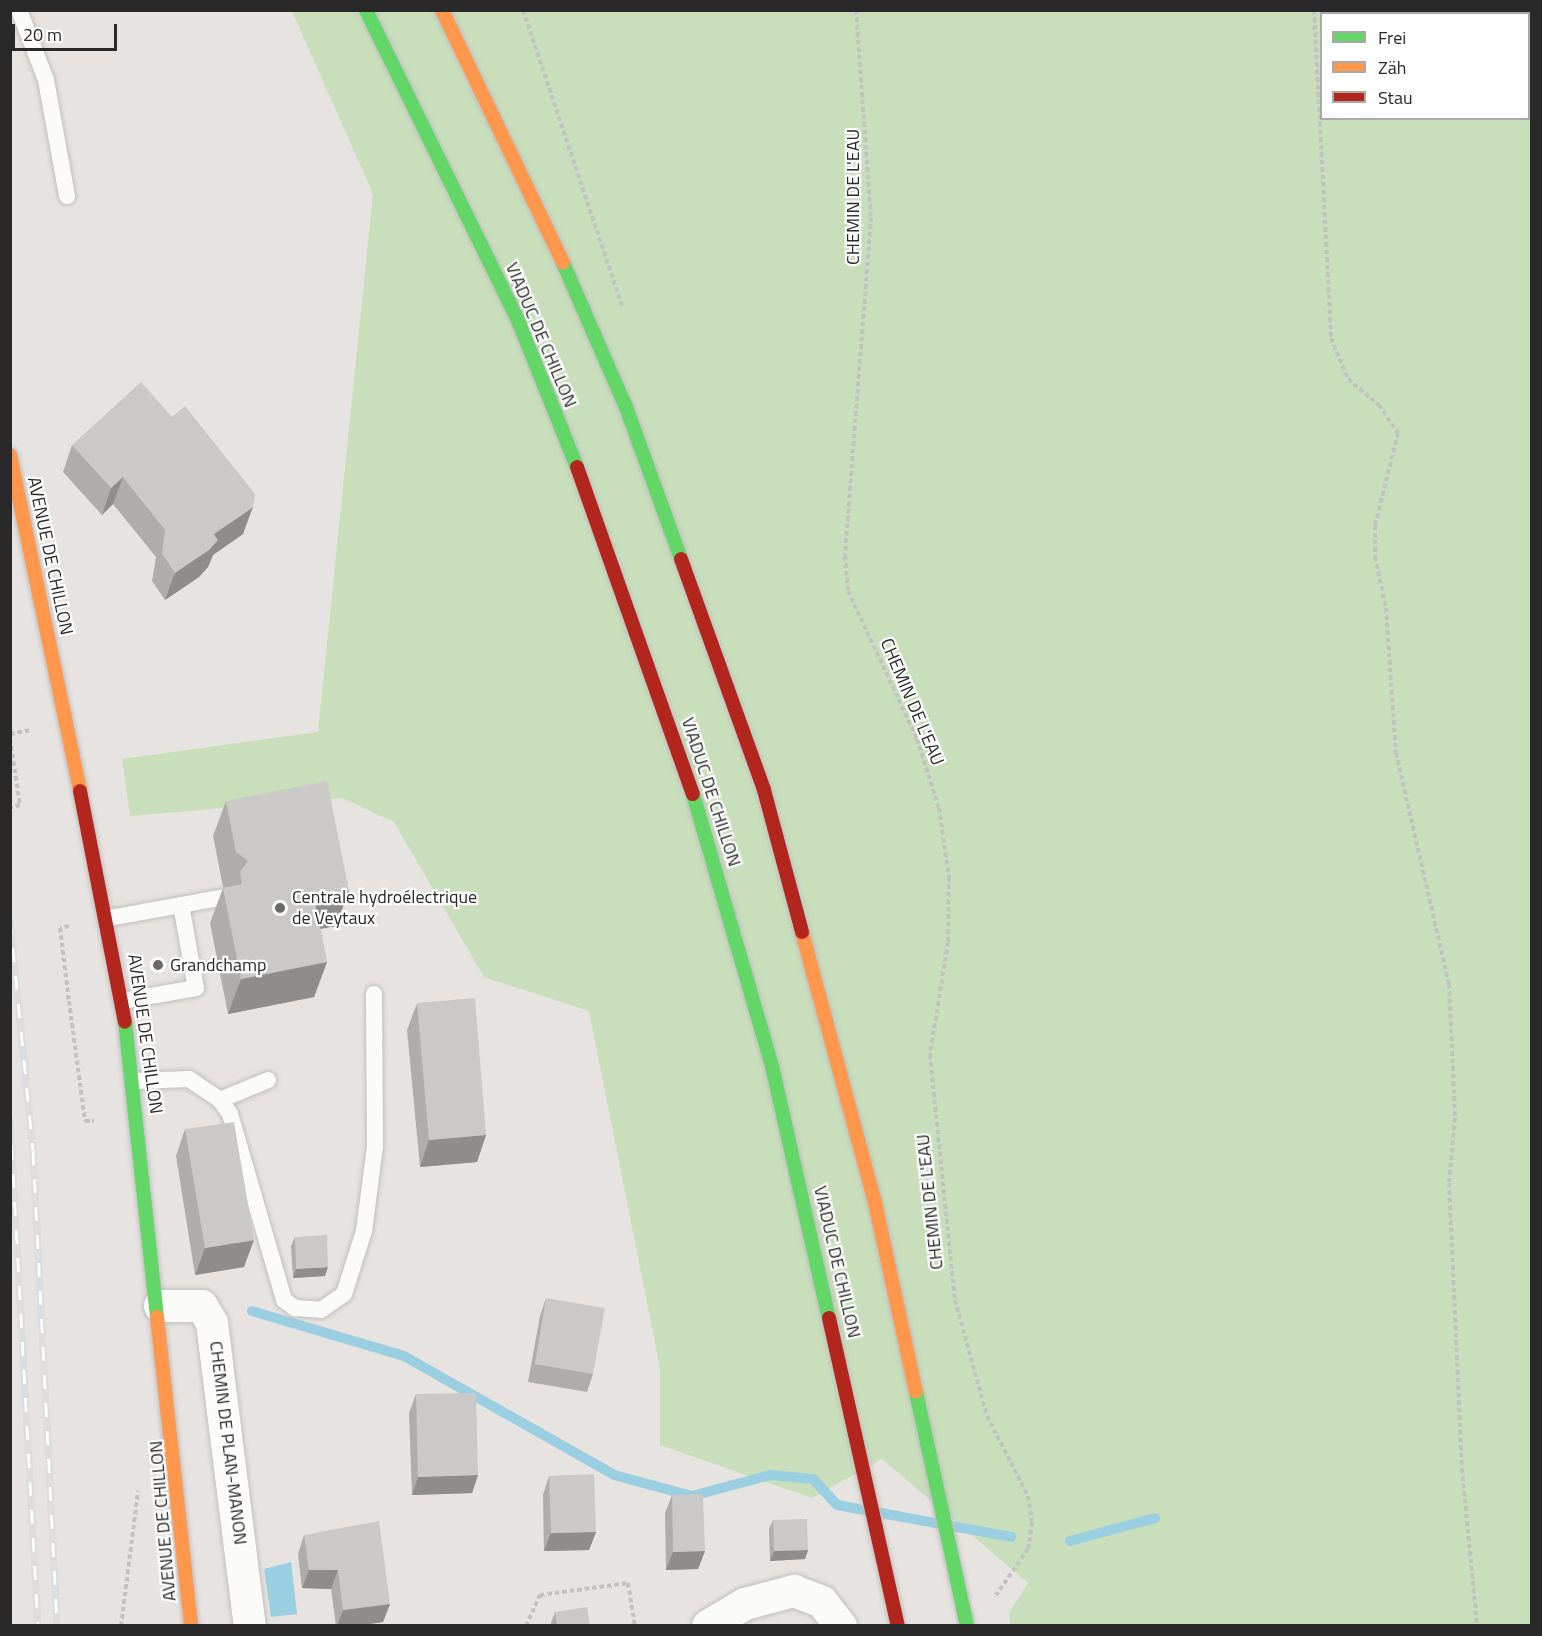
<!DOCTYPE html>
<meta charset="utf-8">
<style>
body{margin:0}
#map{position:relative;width:1542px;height:1636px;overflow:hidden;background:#e6e3e0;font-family:"Titillium Web",sans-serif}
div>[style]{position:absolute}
.green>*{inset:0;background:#c9dfbc}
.water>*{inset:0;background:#9acee1}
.stream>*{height:10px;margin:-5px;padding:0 5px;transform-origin:5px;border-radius:5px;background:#9acee1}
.path>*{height:4px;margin-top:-2px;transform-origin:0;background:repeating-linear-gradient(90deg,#c3c2c2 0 4.5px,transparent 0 7.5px)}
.roads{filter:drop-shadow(0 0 2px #c1c0c0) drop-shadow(0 0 2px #c1c0c0)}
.lane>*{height:16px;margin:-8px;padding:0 8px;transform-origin:8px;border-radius:8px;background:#fbfbfa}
.street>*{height:32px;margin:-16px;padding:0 16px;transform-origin:16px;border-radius:16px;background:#fbfbfa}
.fast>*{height:14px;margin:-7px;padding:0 7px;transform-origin:7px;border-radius:7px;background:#63d668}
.slow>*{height:14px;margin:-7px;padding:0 7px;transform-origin:7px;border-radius:7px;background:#ff974d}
.jam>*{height:14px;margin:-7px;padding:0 7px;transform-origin:7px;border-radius:7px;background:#b3261e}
.rail>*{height:7px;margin-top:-3.5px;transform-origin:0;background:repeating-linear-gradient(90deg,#fff 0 14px,#ddddde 0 28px);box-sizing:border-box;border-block:2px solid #ddddde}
.bridges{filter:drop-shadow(0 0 2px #bfbebd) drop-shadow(0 0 2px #bfbebd)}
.fast-bridge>*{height:14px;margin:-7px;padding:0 7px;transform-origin:7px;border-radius:7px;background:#63d668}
.slow-bridge>*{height:14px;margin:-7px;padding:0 7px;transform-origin:7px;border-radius:7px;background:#ff974d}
.jam-bridge>*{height:14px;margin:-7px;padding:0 7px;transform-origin:7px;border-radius:7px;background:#b3261e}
.wall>*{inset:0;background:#afadab}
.shaded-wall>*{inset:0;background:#8e8d8b}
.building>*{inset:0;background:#cbc9c7}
.dots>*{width:16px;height:16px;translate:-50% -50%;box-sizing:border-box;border:3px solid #fff;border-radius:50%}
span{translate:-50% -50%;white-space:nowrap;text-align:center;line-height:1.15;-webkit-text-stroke:4.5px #fff;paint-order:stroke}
.street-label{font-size:18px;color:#292929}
.poi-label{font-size:18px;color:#292929}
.left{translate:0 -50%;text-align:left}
.frame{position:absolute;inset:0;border:12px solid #292929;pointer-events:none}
.legend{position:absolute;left:1320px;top:12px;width:210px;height:108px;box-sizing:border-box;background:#fff;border:2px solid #a9a9a9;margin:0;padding:8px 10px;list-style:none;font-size:18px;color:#292929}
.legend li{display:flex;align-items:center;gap:12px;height:30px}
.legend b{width:30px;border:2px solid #a9a9a9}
.scale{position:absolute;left:12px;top:24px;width:105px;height:27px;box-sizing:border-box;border:3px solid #292929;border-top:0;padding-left:8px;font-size:18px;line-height:21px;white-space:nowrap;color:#292929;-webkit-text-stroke:4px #fff;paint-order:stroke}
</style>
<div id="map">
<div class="green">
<div style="clip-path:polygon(evenodd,292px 11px,1531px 11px,1531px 1625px,1010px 1625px,1009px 1613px,1028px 1583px,882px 1459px,812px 1498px,660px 1445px,660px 1368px,589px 1011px,484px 977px,394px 822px,342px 798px,130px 816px,122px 759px,318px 732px,373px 194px,292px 11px,1322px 14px,1528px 14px,1528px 118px,1322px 118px,1322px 14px)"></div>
</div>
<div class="water">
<div style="clip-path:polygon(291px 1562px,297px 1614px,271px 1617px,264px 1569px)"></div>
</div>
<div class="stream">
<div style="left:252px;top:1311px;width:159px;rotate:16.5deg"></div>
<div style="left:404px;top:1356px;width:241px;rotate:29.5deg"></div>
<div style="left:614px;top:1475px;width:81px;rotate:15.1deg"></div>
<div style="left:692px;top:1496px;width:81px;rotate:-15.1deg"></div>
<div style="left:770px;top:1475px;width:43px;rotate:5.3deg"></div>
<div style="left:813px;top:1479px;width:35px;rotate:47deg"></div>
<div style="left:837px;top:1505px;width:177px;rotate:10.4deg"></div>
<div style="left:1070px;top:1541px;width:88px;rotate:-15.1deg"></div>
</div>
<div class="path">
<div style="left:523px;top:10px;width:312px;rotate:71.5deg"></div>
<div style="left:856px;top:10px;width:208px;rotate:85.9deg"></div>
<div style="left:871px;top:217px;width:340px;rotate:94.4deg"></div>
<div style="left:845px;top:556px;width:35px;rotate:85deg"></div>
<div style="left:848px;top:591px;width:163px;rotate:65deg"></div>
<div style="left:917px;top:739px;width:72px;rotate:72.3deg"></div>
<div style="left:939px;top:808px;width:70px;rotate:81.8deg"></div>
<div style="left:949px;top:877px;width:65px;rotate:90.9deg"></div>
<div style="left:948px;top:942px;width:114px;rotate:99.1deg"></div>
<div style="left:930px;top:1055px;width:246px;rotate:84.2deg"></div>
<div style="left:955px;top:1300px;width:120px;rotate:74.6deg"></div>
<div style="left:987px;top:1416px;width:90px;rotate:62.9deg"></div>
<div style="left:1028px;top:1496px;width:26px;rotate:81deg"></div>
<div style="left:1032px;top:1522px;width:27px;rotate:98deg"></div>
<div style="left:1028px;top:1549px;width:56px;rotate:124.8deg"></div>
<div style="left:1314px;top:10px;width:328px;rotate:87deg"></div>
<div style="left:1331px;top:338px;width:44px;rotate:67.5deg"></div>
<div style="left:1348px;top:379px;width:40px;rotate:40deg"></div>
<div style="left:1379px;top:405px;width:34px;rotate:56deg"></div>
<div style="left:1398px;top:433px;width:95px;rotate:104deg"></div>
<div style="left:1375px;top:525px;width:32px;rotate:90deg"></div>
<div style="left:1375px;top:557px;width:52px;rotate:77.8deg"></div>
<div style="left:1386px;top:608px;width:145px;rotate:86.1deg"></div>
<div style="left:1396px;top:753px;width:237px;rotate:77.1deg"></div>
<div style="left:1449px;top:984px;width:134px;rotate:87.4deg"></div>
<div style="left:1455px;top:1118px;width:65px;rotate:95.3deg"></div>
<div style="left:1449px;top:1183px;width:286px;rotate:87.4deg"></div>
<div style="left:1462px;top:1469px;width:158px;rotate:84.5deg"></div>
<div style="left:10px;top:734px;width:21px;rotate:-11deg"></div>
<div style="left:10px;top:739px;width:67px;rotate:81.4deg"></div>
<div style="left:20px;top:805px;width:9px;rotate:167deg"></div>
<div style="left:69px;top:926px;width:9px;rotate:167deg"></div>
<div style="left:60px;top:928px;width:74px;rotate:83deg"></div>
<div style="left:69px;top:1001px;width:121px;rotate:82.4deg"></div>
<div style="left:85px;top:1121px;width:9px"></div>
<div style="left:121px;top:1626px;width:136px;rotate:-82.8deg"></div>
<div style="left:526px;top:1626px;width:34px;rotate:-66deg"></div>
<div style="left:540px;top:1595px;width:89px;rotate:-7.8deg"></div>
<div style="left:628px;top:1583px;width:44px;rotate:80.8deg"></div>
</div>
<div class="roads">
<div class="lane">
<div style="left:19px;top:10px;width:75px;rotate:68.9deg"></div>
<div style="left:46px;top:80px;width:118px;rotate:79.7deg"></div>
<div style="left:181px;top:905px;width:45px;rotate:-10.3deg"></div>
<div style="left:109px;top:918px;width:73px;rotate:-10.2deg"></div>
<div style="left:181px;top:905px;width:84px;rotate:79.8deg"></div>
<div style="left:196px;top:988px;width:74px;rotate:169.9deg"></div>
<div style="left:135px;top:1081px;width:54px;rotate:-2.1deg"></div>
<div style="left:189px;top:1079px;width:37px;rotate:34deg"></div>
<div style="left:220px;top:1100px;width:17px;rotate:54deg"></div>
<div style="left:230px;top:1114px;width:194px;rotate:73.8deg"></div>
<div style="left:284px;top:1300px;width:14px;rotate:36deg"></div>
<div style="left:295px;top:1308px;width:26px;rotate:4deg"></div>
<div style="left:321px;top:1310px;width:28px;rotate:-35deg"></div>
<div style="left:344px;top:1294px;width:66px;rotate:-72.4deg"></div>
<div style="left:364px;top:1231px;width:86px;rotate:-82.6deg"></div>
<div style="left:375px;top:1146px;width:152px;rotate:-90.4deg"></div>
<div style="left:220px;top:1100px;width:52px;rotate:-22.6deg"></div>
</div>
<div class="street">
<div style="left:160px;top:1306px;width:42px"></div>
<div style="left:202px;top:1306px;width:20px;rotate:60deg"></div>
<div style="left:212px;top:1323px;width:305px;rotate:82.9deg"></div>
<div style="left:708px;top:1626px;width:43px;rotate:-30.7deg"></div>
<div style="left:745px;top:1604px;width:51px;rotate:-14.9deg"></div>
<div style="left:794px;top:1591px;width:30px;rotate:21deg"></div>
<div style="left:822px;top:1602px;width:31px;rotate:52deg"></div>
</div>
<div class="fast">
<div style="left:125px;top:1022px;width:297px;rotate:83.8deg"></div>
</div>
<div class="slow">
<div style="left:10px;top:455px;width:343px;rotate:78.2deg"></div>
<div style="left:157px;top:1317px;width:311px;rotate:83.7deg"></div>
</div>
<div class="jam">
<div style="left:80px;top:791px;width:235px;rotate:79deg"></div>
</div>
</div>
<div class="rail">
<div style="left:10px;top:920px;width:232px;rotate:84.3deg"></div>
<div style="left:33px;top:1151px;width:476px;rotate:87.1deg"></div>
<div style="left:10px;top:1118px;width:509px;rotate:86.85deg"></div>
</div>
<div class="bridges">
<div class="fast-bridge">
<div style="left:366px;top:10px;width:343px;rotate:63.9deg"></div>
<div style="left:517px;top:318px;width:161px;rotate:68.1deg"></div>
<div style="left:563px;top:263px;width:157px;rotate:66.4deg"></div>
<div style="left:626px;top:407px;width:162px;rotate:70.1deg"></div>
<div style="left:693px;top:794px;width:283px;rotate:73.8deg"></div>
<div style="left:772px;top:1066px;width:258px;rotate:77.3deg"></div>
<div style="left:916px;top:1392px;width:239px;rotate:77.7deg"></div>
</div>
<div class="slow-bridge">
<div style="left:442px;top:10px;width:280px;rotate:64.4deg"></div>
<div style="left:802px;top:932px;width:276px;rotate:74.9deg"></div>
<div style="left:874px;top:1198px;width:198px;rotate:77.8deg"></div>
</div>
<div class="jam-bridge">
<div style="left:577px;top:467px;width:347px;rotate:70.5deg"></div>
<div style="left:681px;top:559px;width:245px;rotate:70.2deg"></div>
<div style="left:764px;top:790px;width:147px;rotate:75deg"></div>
<div style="left:829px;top:1318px;width:316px;rotate:77.4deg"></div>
</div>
</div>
<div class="wall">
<div style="clip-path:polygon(72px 445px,243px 534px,213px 555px,208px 567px,199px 577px,165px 600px,152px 581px,156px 557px,113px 504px,102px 515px,63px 472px)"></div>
<div style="clip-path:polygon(226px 801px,336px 926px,320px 929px,327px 962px,314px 997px,228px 1014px,210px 923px,223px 888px,224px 888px,223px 887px,213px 836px)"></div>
<div style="clip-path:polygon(417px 1003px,486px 1135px,477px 1162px,420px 1167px,407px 1030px)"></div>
<div style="clip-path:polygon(185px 1129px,244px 1267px,195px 1275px,176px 1156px)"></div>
<div style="clip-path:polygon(295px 1237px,325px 1276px,293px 1278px,291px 1246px)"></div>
<div style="clip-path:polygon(546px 1298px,593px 1374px,587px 1392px,528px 1382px,540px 1316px)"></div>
<div style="clip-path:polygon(416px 1394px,478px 1475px,472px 1493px,412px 1495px,409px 1413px)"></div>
<div style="clip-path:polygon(549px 1476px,596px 1532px,589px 1550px,544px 1551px,543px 1495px)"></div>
<div style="clip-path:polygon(672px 1495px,705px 1551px,698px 1569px,666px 1570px,665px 1513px)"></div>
<div style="clip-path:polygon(773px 1520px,808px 1550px,805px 1559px,770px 1561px,769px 1529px)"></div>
<div style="clip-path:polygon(304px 1535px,390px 1604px,383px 1622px,356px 1626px,336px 1626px,331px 1589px,302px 1588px,298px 1554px)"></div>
<div style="clip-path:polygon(555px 1612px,590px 1626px,550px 1626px)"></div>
</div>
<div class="shaded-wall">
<div style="clip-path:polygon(123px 477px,113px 504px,102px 515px,111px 488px)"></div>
<div style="clip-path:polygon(253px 507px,243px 534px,213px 555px,208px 567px,199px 577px,165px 600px,175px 573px,214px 534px)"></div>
<div style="clip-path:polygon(349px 891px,336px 926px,301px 932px,314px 897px)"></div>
<div style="clip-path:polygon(327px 962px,314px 997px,228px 1014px,241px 979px)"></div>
<div style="clip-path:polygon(486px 1135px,477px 1162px,420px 1167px,429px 1140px)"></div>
<div style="clip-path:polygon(254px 1240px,244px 1267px,195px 1275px,205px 1248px)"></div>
<div style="clip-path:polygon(328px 1267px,325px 1276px,293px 1278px,296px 1269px)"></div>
<div style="clip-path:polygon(478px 1475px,472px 1493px,412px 1495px,418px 1477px)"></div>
<div style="clip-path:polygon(596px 1532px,589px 1550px,544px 1551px,551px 1533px)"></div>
<div style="clip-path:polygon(808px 1550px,805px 1559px,770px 1561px,774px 1551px)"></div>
<div style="clip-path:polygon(705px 1551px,698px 1569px,666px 1570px,673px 1552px)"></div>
<div style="clip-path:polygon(309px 1570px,338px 1570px,331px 1589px,302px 1588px)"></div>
<div style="clip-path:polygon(390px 1604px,383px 1622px,356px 1626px,337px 1626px,343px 1610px)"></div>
</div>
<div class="building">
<div style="clip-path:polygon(141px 382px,172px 417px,185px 406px,255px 494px,253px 507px,214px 534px,218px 540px,209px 550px,175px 573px,162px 554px,165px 530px,123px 477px,111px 488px,72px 445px)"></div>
<div style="clip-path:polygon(327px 781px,349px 891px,314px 897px,327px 962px,241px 979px,223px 888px,242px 884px,240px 872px,248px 861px,236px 852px,226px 801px)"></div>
<div style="clip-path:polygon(475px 998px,486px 1135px,429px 1140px,417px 1003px)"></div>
<div style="clip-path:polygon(234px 1122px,254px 1240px,205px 1248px,185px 1129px)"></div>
<div style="clip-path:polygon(327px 1235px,328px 1267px,296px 1269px,295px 1237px)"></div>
<div style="clip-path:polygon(546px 1298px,605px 1308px,593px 1374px,535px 1364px)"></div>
<div style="clip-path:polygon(476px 1393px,478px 1475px,418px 1477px,416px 1394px)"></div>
<div style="clip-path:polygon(594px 1474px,596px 1532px,551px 1533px,549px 1476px)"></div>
<div style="clip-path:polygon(703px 1494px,705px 1551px,673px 1552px,672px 1495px)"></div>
<div style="clip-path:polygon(807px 1519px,808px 1550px,774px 1551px,773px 1520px)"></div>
<div style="clip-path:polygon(379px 1521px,390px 1604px,343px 1610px,338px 1570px,309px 1570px,304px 1535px)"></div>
<div style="clip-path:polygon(587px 1607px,590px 1626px,557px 1626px,555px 1612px)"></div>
</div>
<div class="dots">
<div style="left:280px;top:908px;background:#6b6a69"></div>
<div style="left:158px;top:965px;background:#6b6a69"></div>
</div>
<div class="street-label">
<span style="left:853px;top:197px;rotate:-90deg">CHEMIN DE L'EAU</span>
<span style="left:541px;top:335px;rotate:67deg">VIADUC DE CHILLON</span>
<span style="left:50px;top:556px;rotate:78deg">AVENUE DE CHILLON</span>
<span style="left:912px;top:702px;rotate:67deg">CHEMIN DE L'EAU</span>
<span style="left:711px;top:792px;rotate:72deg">VIADUC DE CHILLON</span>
<span style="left:145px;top:1034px;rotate:82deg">AVENUE DE CHILLON</span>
<span style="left:930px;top:1202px;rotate:-96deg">CHEMIN DE L'EAU</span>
<span style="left:837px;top:1262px;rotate:77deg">VIADUC DE CHILLON</span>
<span style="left:228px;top:1443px;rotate:83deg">CHEMIN DE PLAN-MANON</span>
<span style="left:163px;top:1521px;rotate:-95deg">AVENUE DE CHILLON</span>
</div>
<div class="poi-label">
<span class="left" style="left:292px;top:908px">Centrale hydroélectrique<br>de Veytaux</span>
<span class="left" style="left:170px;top:965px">Grandchamp</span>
</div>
<div class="frame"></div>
<ul class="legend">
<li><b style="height:8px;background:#63d668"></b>Frei</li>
<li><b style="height:8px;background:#ff974d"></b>Zäh</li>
<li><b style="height:8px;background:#b3261e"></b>Stau</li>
</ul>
<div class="scale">20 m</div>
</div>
